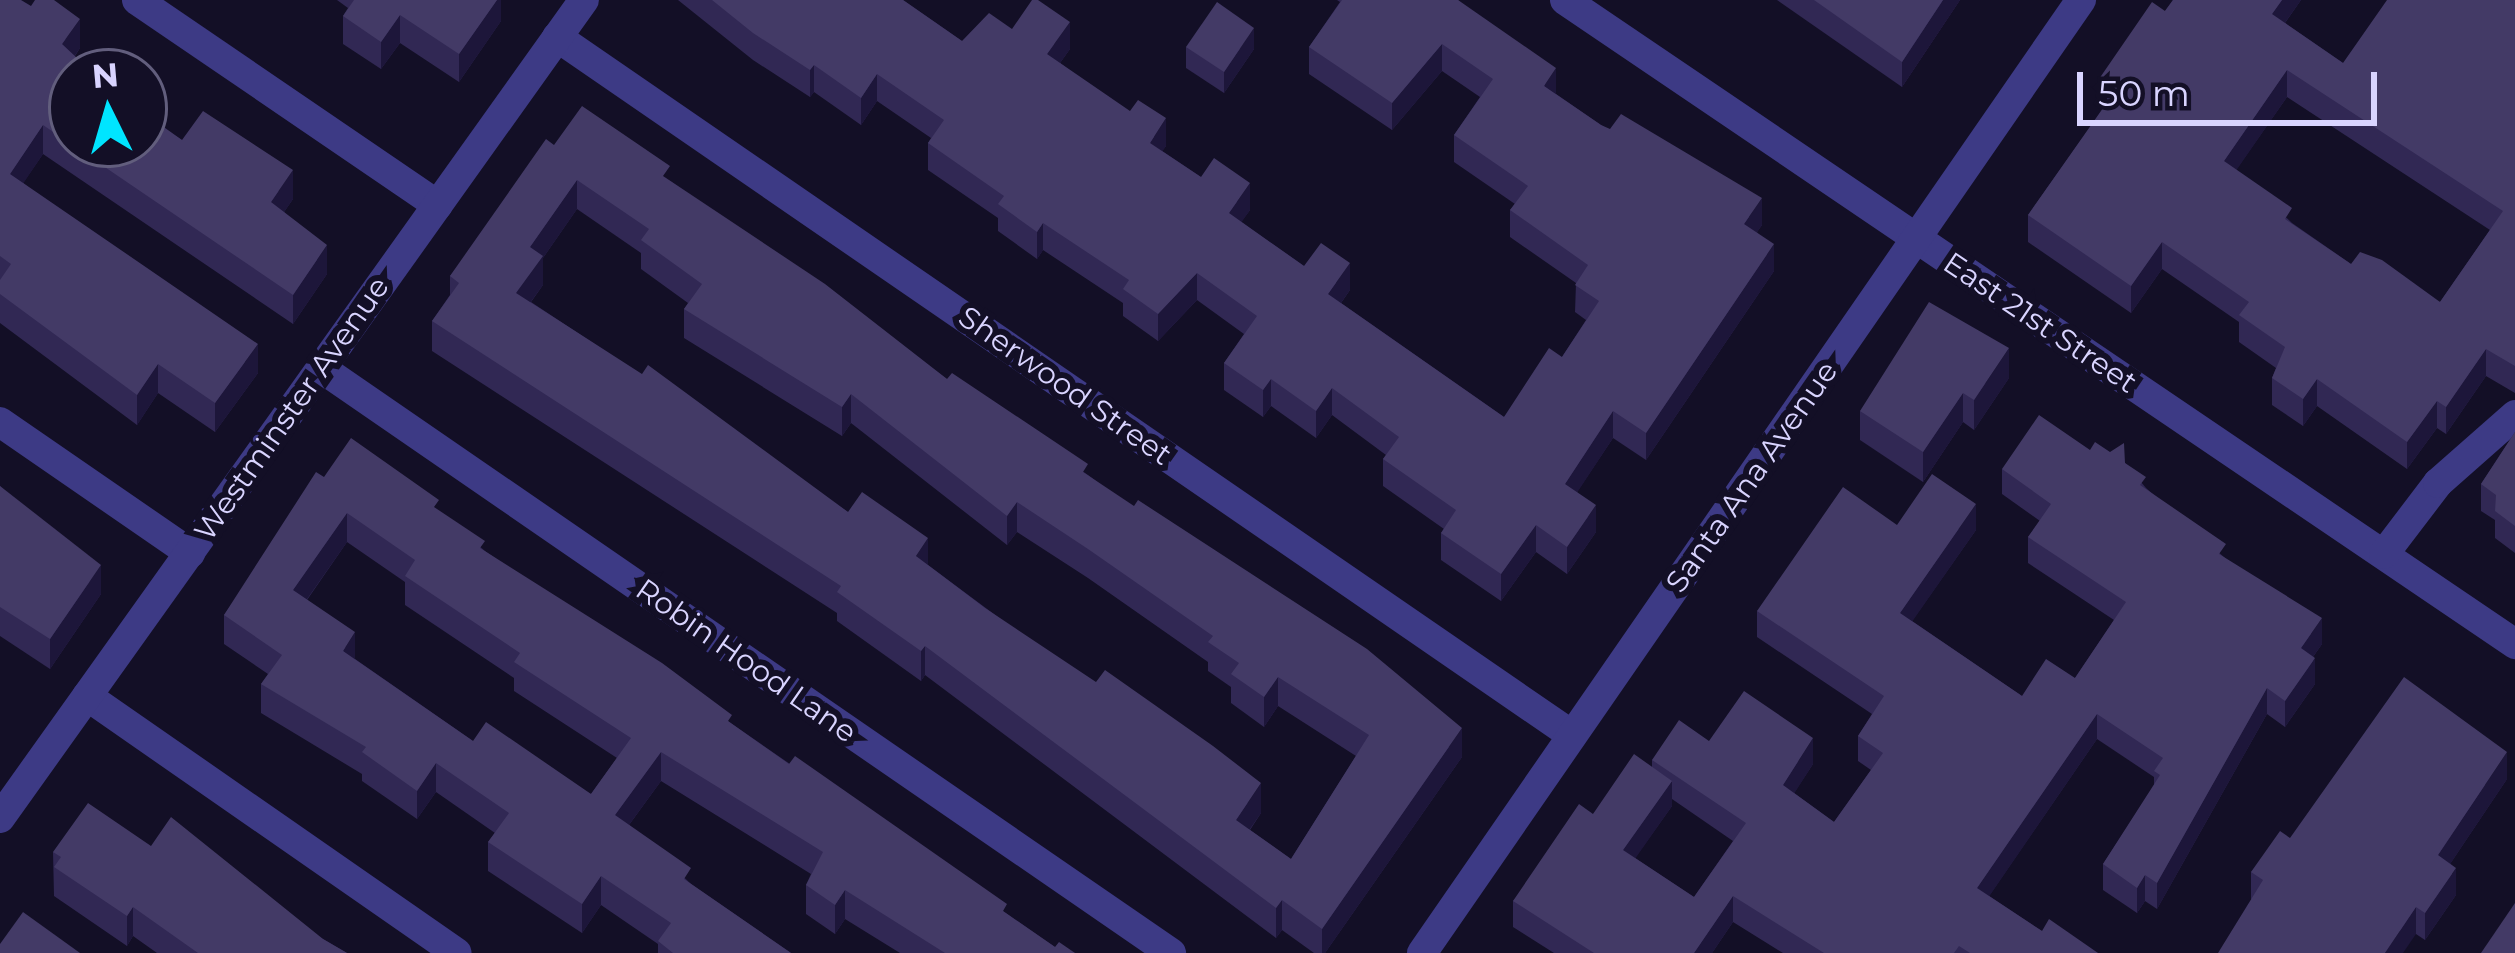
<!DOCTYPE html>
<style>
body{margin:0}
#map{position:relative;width:2515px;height:953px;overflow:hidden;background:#130f26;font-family:Montserrat,sans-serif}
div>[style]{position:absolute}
.minor>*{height:30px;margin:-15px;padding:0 15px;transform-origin:15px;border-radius:15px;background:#3d3a85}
.tertiary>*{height:30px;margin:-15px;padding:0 15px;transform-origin:15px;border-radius:15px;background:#3d3a85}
.wall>*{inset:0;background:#312854}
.shaded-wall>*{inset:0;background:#1d163a}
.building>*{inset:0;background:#433a66}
span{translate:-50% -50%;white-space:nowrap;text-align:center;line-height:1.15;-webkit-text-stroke:12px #130f26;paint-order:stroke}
.street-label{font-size:30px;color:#d9d4ff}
.north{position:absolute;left:48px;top:48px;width:120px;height:120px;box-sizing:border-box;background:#130f26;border:3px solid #625e7d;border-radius:50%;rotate:355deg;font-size:33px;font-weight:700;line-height:48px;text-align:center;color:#d9d4ff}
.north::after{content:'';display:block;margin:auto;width:42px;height:54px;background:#00e5ff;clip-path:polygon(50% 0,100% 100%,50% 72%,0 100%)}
.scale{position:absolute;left:2077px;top:72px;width:300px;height:54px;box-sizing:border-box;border:6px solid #d9d4ff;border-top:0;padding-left:15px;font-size:36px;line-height:42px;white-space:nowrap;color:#d9d4ff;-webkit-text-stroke:9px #130f26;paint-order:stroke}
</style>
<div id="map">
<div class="minor">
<div style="left:137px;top:0;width:364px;rotate:34.3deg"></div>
<div style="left:1565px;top:0;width:1148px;rotate:34.13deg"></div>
<div style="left:557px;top:37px;width:1232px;rotate:34.52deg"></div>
<div style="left:321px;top:368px;width:1032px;rotate:34.54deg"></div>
<div style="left:0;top:422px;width:231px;rotate:34.6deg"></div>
<div style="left:2384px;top:554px;width:89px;rotate:-52.7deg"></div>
<div style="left:2438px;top:483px;width:103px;rotate:-41.4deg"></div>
<div style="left:87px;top:696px;width:450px;rotate:34.8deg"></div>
<div style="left:0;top:818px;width:1005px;rotate:-54.48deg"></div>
</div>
<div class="tertiary">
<div style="left:1422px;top:953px;width:1159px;rotate:-55.34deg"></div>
</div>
<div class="wall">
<div style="clip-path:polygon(0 0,80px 48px,75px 56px,72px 72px,182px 140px,293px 199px,284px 212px,327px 274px,293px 324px,43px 154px,23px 183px,258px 373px,215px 432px,158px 393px,137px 425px,0 323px)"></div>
<div style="clip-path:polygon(337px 0,501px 0,501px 21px,459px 82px,400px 43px,381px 69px,343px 44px,343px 16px,348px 8px)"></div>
<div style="clip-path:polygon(678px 0,903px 0,962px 41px,1012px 29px,1070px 49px,1060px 63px,1166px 146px,1162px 151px,1250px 210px,1241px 222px,1304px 266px,1350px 290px,1341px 303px,1504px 417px,1562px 357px,1586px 320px,1575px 312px,1576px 283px,1510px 237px,1510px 210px,1515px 204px,1454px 162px,1454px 135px,1480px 97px,1442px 71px,1392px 130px,1309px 74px,1309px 47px,1340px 2px,1337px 0,1458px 0,1556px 94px,1601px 125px,1762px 225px,1757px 232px,1774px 271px,1646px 460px,1613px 438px,1577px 492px,1596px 532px,1567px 574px,1536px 552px,1501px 601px,1441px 560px,1441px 533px,1444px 529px,1383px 486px,1383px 459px,1386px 455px,1332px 415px,1316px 438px,1271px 406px,1263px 417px,1224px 390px,1224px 363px,1244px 334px,1197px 300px,1158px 341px,1123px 316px,1123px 303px,1043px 250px,1037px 259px,998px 231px,998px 218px,928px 170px,928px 143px,931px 138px,877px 101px,861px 125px,814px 92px,810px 97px,753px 60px)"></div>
<div style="clip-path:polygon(1777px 0,1960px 0,1902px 87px)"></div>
<div style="clip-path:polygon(evenodd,2173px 0,2301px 0,2285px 23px,2343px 63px,2515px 0,2515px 393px,2486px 376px,2446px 434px,2437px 428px,2407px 469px,2317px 406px,2303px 426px,2272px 405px,2272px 378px,2276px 368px,2239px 342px,2239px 322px,2162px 269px,2131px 313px,2028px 242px,2028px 215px,2103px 109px,2099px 106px,2099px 79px,2165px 11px,2173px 0,2287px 97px,2490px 230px,2440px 302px,2351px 264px,2292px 223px,2236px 170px,2287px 97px)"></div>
<div style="clip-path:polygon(1186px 47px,1254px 49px,1224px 93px,1186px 68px)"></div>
<div style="clip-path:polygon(evenodd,554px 145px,670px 181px,947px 379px,1088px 475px,1462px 757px,1325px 953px,1314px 953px,1282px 930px,1276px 938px,925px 675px,921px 681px,837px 621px,837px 613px,432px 351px,432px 321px,450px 295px,450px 276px,554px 145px,577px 209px,641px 253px,641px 269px,688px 303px,684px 309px,684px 338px,842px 436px,851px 423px,1007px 545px,1017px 532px,1088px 578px,1208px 662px,1208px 671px,1231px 687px,1231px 703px,1264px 727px,1278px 706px,1356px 756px,1291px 859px,1250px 830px,1261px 813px,928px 565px,531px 302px,543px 285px,543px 258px,577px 209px)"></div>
<div style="clip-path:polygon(2009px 378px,1974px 430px,1963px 422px,1923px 482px,1860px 440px,1860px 411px)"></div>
<div style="clip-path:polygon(2515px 432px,2515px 553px,2495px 538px,2495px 520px,2481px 511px,2481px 484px)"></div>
<div style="clip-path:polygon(evenodd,2090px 450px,2125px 463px,2146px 488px,2322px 644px,2313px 657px,2315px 684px,2285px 727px,2267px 714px,2157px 909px,2145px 901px,2137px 913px,2103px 890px,2103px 864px,2154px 786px,2154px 777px,2097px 739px,1989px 896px,2042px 931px,2098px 953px,1783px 953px,1733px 922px,1712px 953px,1554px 953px,1513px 927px,1513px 901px,1593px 814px,1652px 767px,1652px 760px,1709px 741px,1813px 764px,1794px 793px,1834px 822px,1871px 770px,1858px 761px,1858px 736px,1872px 714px,1757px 637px,1757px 611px,1897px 525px,1976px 530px,1912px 621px,2022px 696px,2075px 678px,2114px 620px,2028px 563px,2028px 537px,2040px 521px,2002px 494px,2002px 469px,2090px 450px,1672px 799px,1733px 841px,1694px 897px,1635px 858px,1672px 806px,1672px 799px)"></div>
<div style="clip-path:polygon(evenodd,324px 477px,439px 511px,485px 551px,732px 724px,1055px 947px,1075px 953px,900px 953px,845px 919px,835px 934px,806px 914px,806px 885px,811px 874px,661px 781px,629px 825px,691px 884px,791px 953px,658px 953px,658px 944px,601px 905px,582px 933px,488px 871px,488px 842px,495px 833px,436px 792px,417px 819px,362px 781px,362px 774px,261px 713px,261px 684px,268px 674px,224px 644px,224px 615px,324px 477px,347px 542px,405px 582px,405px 605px,514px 678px,514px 691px,617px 758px,591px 794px,473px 741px,355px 659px,307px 600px,347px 542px)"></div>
<div style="clip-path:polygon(0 486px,101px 594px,50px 669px,0 636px)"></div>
<div style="clip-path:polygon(2507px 779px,2450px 864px,2456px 895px,2425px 940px,2416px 934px,2251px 899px,2251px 872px,2290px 838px)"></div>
<div style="clip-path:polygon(151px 846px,323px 939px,347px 953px,157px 953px,133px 936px,127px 946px,54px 896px,53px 852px)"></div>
</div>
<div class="shaded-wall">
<div style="clip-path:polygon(497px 0,501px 0,501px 21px,459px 82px,459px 54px)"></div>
<div style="clip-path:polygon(1943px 0,1960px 0,1902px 87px,1902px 62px)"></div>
<div style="clip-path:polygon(2282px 0,2301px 0,2272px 41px,2272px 14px)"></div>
<div style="clip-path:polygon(400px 15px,400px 43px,381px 69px,381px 42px)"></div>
<div style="clip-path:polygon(80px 19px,80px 48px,62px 74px,62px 44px)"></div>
<div style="clip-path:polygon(1070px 22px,1070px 49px,1047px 81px,1047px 54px)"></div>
<div style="clip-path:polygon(1254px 28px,1254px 49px,1224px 93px,1224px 72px)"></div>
<div style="clip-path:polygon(1442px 44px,1442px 71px,1392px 130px,1392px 103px)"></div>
<div style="clip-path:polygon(814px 65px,814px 92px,810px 97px,810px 70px)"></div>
<div style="clip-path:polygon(1556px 68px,1556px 95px,1544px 86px)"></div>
<div style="clip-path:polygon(2287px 70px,2287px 97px,2224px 188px,2224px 161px)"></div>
<div style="clip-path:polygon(877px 74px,877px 101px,861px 125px,861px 98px)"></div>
<div style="clip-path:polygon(1166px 118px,1166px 146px,1150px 170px,1150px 143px)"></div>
<div style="clip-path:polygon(43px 125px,43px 154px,10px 203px,10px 174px)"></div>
<div style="clip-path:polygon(293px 170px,293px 199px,271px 231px,271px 202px)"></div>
<div style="clip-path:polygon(577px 180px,577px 209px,543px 258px,543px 285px,516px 322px,516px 293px,530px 247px)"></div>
<div style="clip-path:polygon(1250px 183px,1250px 210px,1229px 240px,1229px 213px)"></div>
<div style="clip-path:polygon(1762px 198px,1762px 225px,1744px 251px,1744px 224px)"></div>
<div style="clip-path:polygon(1043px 223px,1043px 250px,1037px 259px,1037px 232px)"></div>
<div style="clip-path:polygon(2162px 242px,2162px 269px,2131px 313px,2131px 286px)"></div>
<div style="clip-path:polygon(1774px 244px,1774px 271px,1646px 460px,1646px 433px)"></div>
<div style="clip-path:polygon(327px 245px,327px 274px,293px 324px,293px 295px)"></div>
<div style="clip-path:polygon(1350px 263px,1350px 290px,1328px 321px,1328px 294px)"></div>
<div style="clip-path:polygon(1197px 273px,1197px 300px,1158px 341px,1158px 314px)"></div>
<div style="clip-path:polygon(258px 344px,258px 373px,215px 432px,215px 403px)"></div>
<div style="clip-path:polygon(2009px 348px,2009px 378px,1974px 430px,1974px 400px)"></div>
<div style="clip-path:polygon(2486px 349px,2486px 376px,2446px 434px,2446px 407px)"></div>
<div style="clip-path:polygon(158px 364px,158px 393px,137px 425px,137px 395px)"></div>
<div style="clip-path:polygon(1271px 379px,1271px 406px,1263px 417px,1263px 390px)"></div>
<div style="clip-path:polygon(2317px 379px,2317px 406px,2303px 426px,2303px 399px)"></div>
<div style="clip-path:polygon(1332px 388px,1332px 415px,1316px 438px,1316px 411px)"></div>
<div style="clip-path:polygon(1963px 393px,1963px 422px,1923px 482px,1923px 452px)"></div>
<div style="clip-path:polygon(851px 394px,851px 423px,842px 436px,842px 407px)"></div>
<div style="clip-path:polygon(2437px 401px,2437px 428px,2407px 469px,2407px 442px)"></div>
<div style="clip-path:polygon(1613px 411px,1613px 438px,1565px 511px,1565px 484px)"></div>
<div style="clip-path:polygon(1017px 502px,1017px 532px,1007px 545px,1007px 516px)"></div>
<div style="clip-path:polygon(1976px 504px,1976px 530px,1900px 639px,1900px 613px)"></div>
<div style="clip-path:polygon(1596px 505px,1596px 532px,1567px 574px,1567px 547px)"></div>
<div style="clip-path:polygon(347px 513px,347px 542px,293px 619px,293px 590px)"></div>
<div style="clip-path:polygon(1536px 525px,1536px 552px,1501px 601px,1501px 574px)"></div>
<div style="clip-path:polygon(928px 538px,928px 568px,916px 556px)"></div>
<div style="clip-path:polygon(101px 565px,101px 594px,50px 669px,50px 639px)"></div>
<div style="clip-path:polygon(2322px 618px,2322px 644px,2301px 674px,2301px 648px)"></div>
<div style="clip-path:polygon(355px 632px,355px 661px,343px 651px)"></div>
<div style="clip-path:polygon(925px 646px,925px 675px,921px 681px,921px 651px)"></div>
<div style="clip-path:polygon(2315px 658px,2315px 684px,2285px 727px,2285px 701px)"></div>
<div style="clip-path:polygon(1278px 677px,1278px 706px,1264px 727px,1264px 697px)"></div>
<div style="clip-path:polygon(2267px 688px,2267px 714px,2157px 909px,2157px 883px)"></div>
<div style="clip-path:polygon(2097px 714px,2097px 739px,1977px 914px,1977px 888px)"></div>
<div style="clip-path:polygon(1462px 728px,1462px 757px,1325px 953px,1322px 953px,1322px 929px)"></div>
<div style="clip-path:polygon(1813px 738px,1813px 764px,1783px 811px,1783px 785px)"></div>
<div style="clip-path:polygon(661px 752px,661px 781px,615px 844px,615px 815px)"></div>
<div style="clip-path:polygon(2507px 752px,2507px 779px,2438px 882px,2438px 855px)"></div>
<div style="clip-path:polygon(436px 763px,436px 792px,417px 819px,417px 791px)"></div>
<div style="clip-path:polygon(1672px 781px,1672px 806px,1623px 876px,1623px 850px)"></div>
<div style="clip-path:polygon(1261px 783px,1261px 813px,1236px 849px,1236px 820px)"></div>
<div style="clip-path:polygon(2456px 868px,2456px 895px,2425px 940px,2425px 913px)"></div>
<div style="clip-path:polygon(2145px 875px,2145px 901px,2137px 913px,2137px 888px)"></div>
<div style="clip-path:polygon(601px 876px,601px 905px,582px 933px,582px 904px)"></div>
<div style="clip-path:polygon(845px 890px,845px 919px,835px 934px,835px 905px)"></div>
<div style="clip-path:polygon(1733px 896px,1733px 922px,1712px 953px,1694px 953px)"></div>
<div style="clip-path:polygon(1282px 900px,1282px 930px,1276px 938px,1276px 908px)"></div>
<div style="clip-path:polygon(133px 907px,133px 936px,127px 946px,127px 916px)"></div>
<div style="clip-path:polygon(2416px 907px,2416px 934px,2403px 953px,2385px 953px)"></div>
</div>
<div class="building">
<div style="clip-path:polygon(0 0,21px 0,31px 6px,35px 0,54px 0,80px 19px,62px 44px,92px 72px,72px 72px,72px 144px,144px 144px,144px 113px,182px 140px,203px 111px,293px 170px,271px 202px,327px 245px,293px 295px,43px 125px,10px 174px,258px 344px,215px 403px,158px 364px,137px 395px,0 294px,0 280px,11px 264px,0 256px)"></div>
<div style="clip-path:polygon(354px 0,497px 0,459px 54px,400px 15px,381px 42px,343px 16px)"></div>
<div style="clip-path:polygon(712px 0,903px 0,962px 41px,989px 13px,1012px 29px,1032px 0,1038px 0,1070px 22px,1047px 54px,1130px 111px,1138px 100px,1166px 118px,1150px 143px,1201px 177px,1214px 158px,1250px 183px,1229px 213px,1304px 266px,1321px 243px,1350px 263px,1328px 294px,1504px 417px,1549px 348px,1562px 357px,1599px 301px,1575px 285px,1588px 265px,1510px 210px,1528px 186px,1454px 135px,1493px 79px,1442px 44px,1392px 103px,1309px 47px,1342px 0,1458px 0,1556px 68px,1544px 86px,1601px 125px,1610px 129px,1621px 114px,1762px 198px,1744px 224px,1774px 244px,1646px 433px,1613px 411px,1565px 484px,1596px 505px,1567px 547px,1536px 525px,1501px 574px,1441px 533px,1456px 510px,1383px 459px,1399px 437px,1332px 388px,1316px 411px,1271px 379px,1263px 390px,1224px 363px,1257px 316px,1197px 273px,1158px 314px,1123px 289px,1129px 280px,1043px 223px,1037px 232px,998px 204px,1004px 196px,928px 143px,944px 120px,877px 74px,861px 98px,814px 65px,810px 70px,753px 33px)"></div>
<div style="clip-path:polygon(1814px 0,1943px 0,1902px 62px)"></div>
<div style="clip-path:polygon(evenodd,2173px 0,2282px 0,2272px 14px,2343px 63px,2387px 0,2515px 0,2515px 366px,2486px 349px,2446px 407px,2437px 401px,2407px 442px,2317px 379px,2303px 399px,2272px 378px,2285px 347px,2239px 315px,2249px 302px,2162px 242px,2131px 286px,2028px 215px,2115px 91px,2099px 79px,2152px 2px,2165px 11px,2173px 0,2287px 70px,2503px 211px,2440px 302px,2382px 260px,2360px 252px,2351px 264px,2285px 219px,2292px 208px,2224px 161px,2287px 70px)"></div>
<div style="clip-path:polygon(1217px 2px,1254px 28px,1224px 72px,1186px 47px)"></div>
<div style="clip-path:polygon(evenodd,582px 106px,670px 166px,663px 176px,825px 284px,947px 379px,952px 373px,1088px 464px,1083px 472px,1134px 506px,1138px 500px,1367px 649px,1462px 728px,1322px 929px,1282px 900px,1276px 908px,925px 646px,921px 651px,837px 592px,841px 586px,432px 321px,459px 283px,450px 276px,546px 139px,554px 145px,582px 106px,577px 180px,649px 229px,641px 240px,702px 284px,684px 309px,842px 407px,851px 394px,1007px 516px,1017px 502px,1088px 549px,1213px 636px,1208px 642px,1239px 663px,1231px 674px,1264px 697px,1278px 677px,1369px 735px,1291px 859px,1236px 820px,1261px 783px,1213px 746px,1105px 670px,1096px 682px,985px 608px,916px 556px,928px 538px,862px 492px,848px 512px,648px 365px,642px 374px,516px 293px,543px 256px,530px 247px,577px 180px)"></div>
<div style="clip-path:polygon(1929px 302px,2009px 348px,1974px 400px,1963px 393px,1923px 452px,1860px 411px)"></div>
<div style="clip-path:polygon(2039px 415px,2090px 450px,2095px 442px,2110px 452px,2124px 443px,2125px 463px,2146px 477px,2140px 485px,2226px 544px,2219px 554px,2322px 618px,2301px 648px,2315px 658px,2285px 701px,2267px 688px,2157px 883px,2145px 875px,2137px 888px,2103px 864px,2160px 775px,2154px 771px,2163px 758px,2097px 714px,1977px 888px,2042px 931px,2049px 919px,2098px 953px,1970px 953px,1959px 946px,1954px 953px,1824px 953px,1733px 896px,1694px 953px,1594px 953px,1513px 901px,1579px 804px,1593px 814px,1634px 754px,1672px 781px,1623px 850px,1694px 897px,1746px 823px,1652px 760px,1679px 720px,1709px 741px,1744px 691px,1813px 738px,1783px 785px,1834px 822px,1883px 753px,1858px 736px,1884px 696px,1757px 611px,1843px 487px,1897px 525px,1932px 474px,1976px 504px,1900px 613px,2022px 696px,2046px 659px,2075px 678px,2126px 602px,2028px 537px,2051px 504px,2002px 469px)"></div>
<div style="clip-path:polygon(2515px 432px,2515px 526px,2495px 511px,2496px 495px,2481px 484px)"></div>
<div style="clip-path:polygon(evenodd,351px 438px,439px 500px,434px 507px,485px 541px,480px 548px,662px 663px,732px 715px,728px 721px,789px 764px,795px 756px,1007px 904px,1003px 911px,1055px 947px,1059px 942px,1075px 953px,945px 953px,845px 890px,835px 905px,806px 885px,823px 852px,661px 752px,615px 815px,691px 868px,684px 879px,791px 953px,673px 953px,658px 941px,671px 923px,601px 876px,582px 904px,488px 842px,509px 813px,436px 763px,417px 791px,362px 752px,366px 747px,261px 684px,282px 655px,224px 615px,316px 472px,324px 477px,351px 438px,347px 513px,415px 560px,405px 576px,520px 653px,514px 662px,631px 738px,591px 794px,486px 722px,473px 741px,343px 651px,355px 632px,293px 590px,347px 513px)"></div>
<div style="clip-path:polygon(0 486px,101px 565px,50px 639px,0 607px)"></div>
<div style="clip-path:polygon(2404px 677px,2507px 752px,2438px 855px,2456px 868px,2425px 913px,2416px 907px,2385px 953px,2218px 953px,2263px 880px,2251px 872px,2280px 831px,2290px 838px)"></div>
<div style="clip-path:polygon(88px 803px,151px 846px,171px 817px,323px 939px,347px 953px,198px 953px,133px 907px,127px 916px,54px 867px,61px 857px,53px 852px)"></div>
<div style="clip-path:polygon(2515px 903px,2515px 953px,2481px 953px)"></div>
<div style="clip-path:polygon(23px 912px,80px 953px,0 953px,0 944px)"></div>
</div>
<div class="street-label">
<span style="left:2040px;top:323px;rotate:34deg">East 21st Street</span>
<span style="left:1065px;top:386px;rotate:35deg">Sherwood Street</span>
<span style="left:292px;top:409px;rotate:-55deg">Westminster Avenue</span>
<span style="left:1752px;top:477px;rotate:-55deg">Santa Ana Avenue</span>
<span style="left:746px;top:661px;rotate:35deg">Robin Hood Lane</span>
</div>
<div class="north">N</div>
<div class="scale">50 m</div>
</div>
